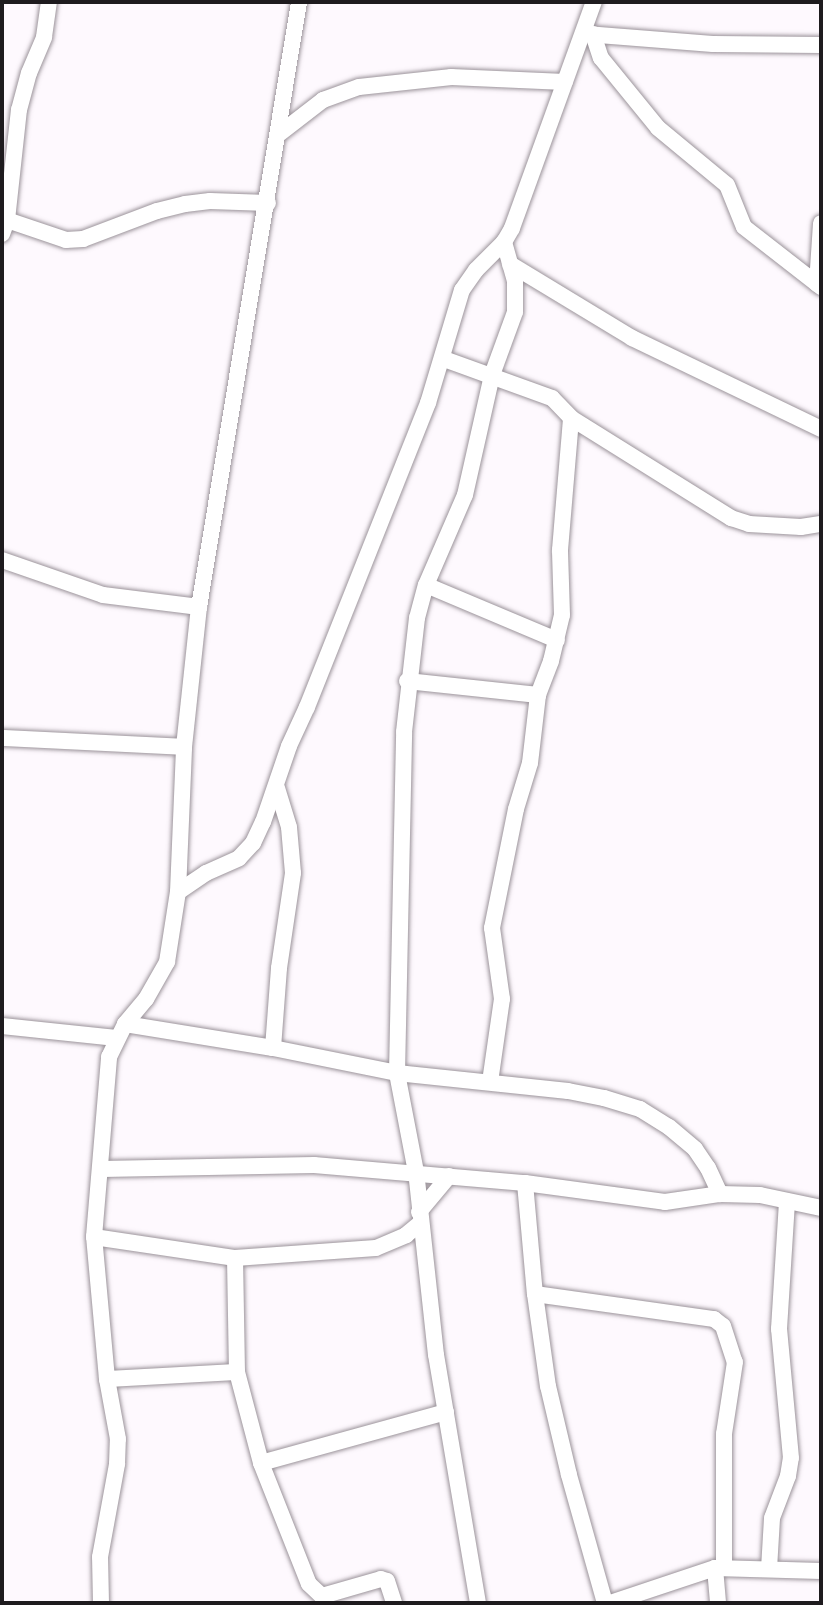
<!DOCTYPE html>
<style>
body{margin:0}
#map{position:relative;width:823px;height:1605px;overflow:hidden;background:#fef9fe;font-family:"Golos Text",sans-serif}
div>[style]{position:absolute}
.roads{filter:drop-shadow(0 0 2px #9b939a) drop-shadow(0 0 2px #9b939a)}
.street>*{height:16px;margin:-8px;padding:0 8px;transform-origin:8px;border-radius:8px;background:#fff}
span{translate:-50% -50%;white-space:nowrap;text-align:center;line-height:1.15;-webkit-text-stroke:5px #fff;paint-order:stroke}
.frame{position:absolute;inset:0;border:4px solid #1e1b1e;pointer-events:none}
</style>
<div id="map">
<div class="roads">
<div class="street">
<div style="left:586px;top:34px;width:127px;rotate:4.5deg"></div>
<div style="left:713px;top:44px;width:108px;rotate:0.5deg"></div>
<div style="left:593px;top:34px;width:25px;rotate:72deg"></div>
<div style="left:601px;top:58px;width:90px;rotate:50.8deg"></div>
<div style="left:658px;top:128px;width:89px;rotate:39.6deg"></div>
<div style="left:727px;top:185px;width:45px;rotate:68deg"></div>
<div style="left:744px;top:227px;width:98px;rotate:37.9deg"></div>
<div style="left:279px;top:134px;width:56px;rotate:-37.7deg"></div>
<div style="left:323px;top:100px;width:38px;rotate:-20deg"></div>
<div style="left:359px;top:87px;width:93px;rotate:-6.2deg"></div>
<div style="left:451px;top:77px;width:114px;rotate:2.5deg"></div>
<div style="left:7px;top:220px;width:62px;rotate:18.7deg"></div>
<div style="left:66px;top:240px;width:17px;rotate:-3deg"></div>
<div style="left:83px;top:239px;width:79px;rotate:-20.7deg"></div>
<div style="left:157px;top:211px;width:29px;rotate:-14deg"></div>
<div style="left:185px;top:204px;width:25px;rotate:-7deg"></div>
<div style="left:210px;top:201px;width:58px;rotate:2deg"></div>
<div style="left:2px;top:234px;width:15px;rotate:-70deg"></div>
<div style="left:7px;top:220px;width:111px;rotate:-83.8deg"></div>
<div style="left:19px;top:110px;width:38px;rotate:-75deg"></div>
<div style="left:29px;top:73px;width:39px;rotate:-67deg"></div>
<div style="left:44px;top:37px;width:35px;rotate:-82deg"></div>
<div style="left:510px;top:264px;width:143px;rotate:31.2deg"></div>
<div style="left:632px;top:338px;width:210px;rotate:25.7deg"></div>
<div style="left:817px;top:284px;width:61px;rotate:-86.2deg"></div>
<div style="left:444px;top:359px;width:115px;rotate:19.9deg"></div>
<div style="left:552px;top:398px;width:28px;rotate:46deg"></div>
<div style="left:571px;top:418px;width:189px;rotate:32deg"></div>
<div style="left:731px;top:518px;width:19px;rotate:18deg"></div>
<div style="left:749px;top:524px;width:52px;rotate:3.3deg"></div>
<div style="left:801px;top:527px;width:20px;rotate:-9deg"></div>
<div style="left:2px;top:560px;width:107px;rotate:19.1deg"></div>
<div style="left:103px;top:595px;width:97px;rotate:7.1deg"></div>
<div style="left:426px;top:585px;width:142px;rotate:22.8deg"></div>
<div style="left:407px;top:681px;width:132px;rotate:6.1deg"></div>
<div style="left:2px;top:738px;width:182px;rotate:2.8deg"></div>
<div style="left:178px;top:892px;width:34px;rotate:-34deg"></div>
<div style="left:206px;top:873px;width:36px;rotate:-24deg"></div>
<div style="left:239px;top:858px;width:21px;rotate:-47deg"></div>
<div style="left:253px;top:843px;width:23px;rotate:-65deg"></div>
<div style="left:263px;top:822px;width:80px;rotate:-71.1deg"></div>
<div style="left:289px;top:746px;width:43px;rotate:-65.2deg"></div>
<div style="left:307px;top:707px;width:327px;rotate:-68.3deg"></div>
<div style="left:428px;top:403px;width:118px;rotate:-73.3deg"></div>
<div style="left:462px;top:290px;width:24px;rotate:-55deg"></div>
<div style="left:476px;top:270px;width:40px;rotate:-45deg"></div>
<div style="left:504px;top:242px;width:16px;rotate:-60deg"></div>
<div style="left:512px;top:228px;width:240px;rotate:-70.1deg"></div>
<div style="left:125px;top:1024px;width:150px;rotate:9.2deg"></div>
<div style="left:273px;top:1048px;width:126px;rotate:11.4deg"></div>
<div style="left:397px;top:1073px;width:172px;rotate:6deg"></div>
<div style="left:568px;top:1091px;width:37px;rotate:11deg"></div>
<div style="left:604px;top:1098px;width:38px;rotate:17deg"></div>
<div style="left:640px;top:1109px;width:34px;rotate:32deg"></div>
<div style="left:669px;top:1127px;width:34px;rotate:40deg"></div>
<div style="left:695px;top:1149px;width:23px;rotate:56deg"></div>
<div style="left:708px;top:1168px;width:29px;rotate:65deg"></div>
<div style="left:2px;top:1026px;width:115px;rotate:6deg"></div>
<div style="left:273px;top:1048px;width:80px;rotate:-85.7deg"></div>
<div style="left:279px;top:968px;width:96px;rotate:-81.6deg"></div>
<div style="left:293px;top:873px;width:46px;rotate:-95deg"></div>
<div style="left:289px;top:827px;width:41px;rotate:-107.1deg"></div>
<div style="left:490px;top:1082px;width:84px;rotate:-81.8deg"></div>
<div style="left:502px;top:999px;width:72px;rotate:-98deg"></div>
<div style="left:492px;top:928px;width:121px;rotate:-78.6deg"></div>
<div style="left:516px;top:809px;width:48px;rotate:-73.1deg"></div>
<div style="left:530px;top:763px;width:68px;rotate:-83.3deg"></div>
<div style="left:538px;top:695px;width:36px;rotate:-69deg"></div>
<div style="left:551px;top:661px;width:47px;rotate:-76.6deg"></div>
<div style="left:562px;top:615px;width:65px;rotate:-91.8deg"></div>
<div style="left:560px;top:550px;width:132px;rotate:-85.2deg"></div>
<div style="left:102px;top:1169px;width:212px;rotate:-1.1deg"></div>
<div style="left:314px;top:1165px;width:212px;rotate:4.9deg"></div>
<div style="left:525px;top:1183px;width:141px;rotate:7.7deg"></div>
<div style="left:665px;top:1202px;width:56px;rotate:-8.3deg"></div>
<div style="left:720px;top:1194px;width:40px;rotate:1.4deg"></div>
<div style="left:760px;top:1195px;width:62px;rotate:12deg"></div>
<div style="left:525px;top:1183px;width:111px;rotate:84.9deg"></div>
<div style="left:535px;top:1294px;width:93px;rotate:82deg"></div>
<div style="left:548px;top:1386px;width:91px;rotate:76.7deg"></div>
<div style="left:569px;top:1475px;width:133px;rotate:74.3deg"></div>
<div style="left:419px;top:1212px;width:47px;rotate:-50.2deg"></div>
<div style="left:94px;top:1237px;width:143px;rotate:8.5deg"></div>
<div style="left:235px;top:1258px;width:141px;rotate:-4.1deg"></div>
<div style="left:376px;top:1248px;width:33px;rotate:-23deg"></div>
<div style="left:406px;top:1235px;width:17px;rotate:-40deg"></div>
<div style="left:235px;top:1258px;width:114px;rotate:89deg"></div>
<div style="left:237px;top:1372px;width:94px;rotate:75.2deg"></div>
<div style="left:261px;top:1463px;width:130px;rotate:68.4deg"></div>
<div style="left:309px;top:1584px;width:18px;rotate:43deg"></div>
<div style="left:322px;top:1596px;width:61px;rotate:-16.1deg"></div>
<div style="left:381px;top:1579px;width:6px;rotate:18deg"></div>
<div style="left:387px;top:1581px;width:23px;rotate:72deg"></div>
<div style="left:535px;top:1294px;width:181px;rotate:8deg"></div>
<div style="left:714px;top:1319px;width:11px;rotate:38deg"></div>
<div style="left:723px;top:1326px;width:38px;rotate:72deg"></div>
<div style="left:735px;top:1362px;width:73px;rotate:98.7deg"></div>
<div style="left:724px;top:1434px;width:133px;rotate:90deg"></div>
<div style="left:107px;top:1379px;width:130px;rotate:-3.1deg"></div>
<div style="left:261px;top:1463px;width:192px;rotate:-15.4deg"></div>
<div style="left:715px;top:1568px;width:35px;rotate:85deg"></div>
<div style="left:769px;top:1569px;width:51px;rotate:-86.6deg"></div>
<div style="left:772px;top:1518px;width:45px;rotate:-69.1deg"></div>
<div style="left:788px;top:1476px;width:18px;rotate:-81deg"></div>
<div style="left:791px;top:1458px;width:130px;rotate:-95.3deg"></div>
<div style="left:779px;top:1329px;width:127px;rotate:-86.4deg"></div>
<div style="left:101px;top:1603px;width:46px;rotate:-91.2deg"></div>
<div style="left:100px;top:1557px;width:95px;rotate:-79.6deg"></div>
<div style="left:117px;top:1464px;width:25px;rotate:-88deg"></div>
<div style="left:118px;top:1439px;width:61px;rotate:-100.4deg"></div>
<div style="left:107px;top:1379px;width:143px;rotate:-95.2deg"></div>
<div style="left:94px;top:1237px;width:181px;rotate:-85.2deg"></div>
<div style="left:109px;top:1057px;width:37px;rotate:-64deg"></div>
<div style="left:125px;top:1024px;width:33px;rotate:-50deg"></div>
<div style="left:146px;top:999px;width:43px;rotate:-60.4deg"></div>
<div style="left:167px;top:962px;width:71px;rotate:-81.1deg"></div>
<div style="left:178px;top:892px;width:145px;rotate:-87.6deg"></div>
<div style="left:184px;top:747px;width:141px;rotate:-83.9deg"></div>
<div style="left:199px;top:607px;width:613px;rotate:-80.61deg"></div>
<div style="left:478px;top:1603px;width:252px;rotate:-99.6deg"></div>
<div style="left:436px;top:1355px;width:184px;rotate:-96.2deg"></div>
<div style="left:416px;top:1172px;width:101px;rotate:-100.9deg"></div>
<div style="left:397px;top:1073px;width:341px;rotate:-88.8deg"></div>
<div style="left:404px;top:732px;width:115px;rotate:-83.5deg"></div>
<div style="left:417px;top:618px;width:34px;rotate:-75deg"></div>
<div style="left:426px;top:585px;width:98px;rotate:-66.6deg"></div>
<div style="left:465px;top:495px;width:123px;rotate:-77.3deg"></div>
<div style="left:492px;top:375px;width:67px;rotate:-69.9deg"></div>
<div style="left:515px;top:312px;width:31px;rotate:-90deg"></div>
<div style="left:515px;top:281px;width:41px;rotate:-105.8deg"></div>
<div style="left:610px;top:1603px;width:111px;rotate:-18.4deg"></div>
<div style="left:715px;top:1568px;width:106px;rotate:1.6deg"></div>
</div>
</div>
<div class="frame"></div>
</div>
